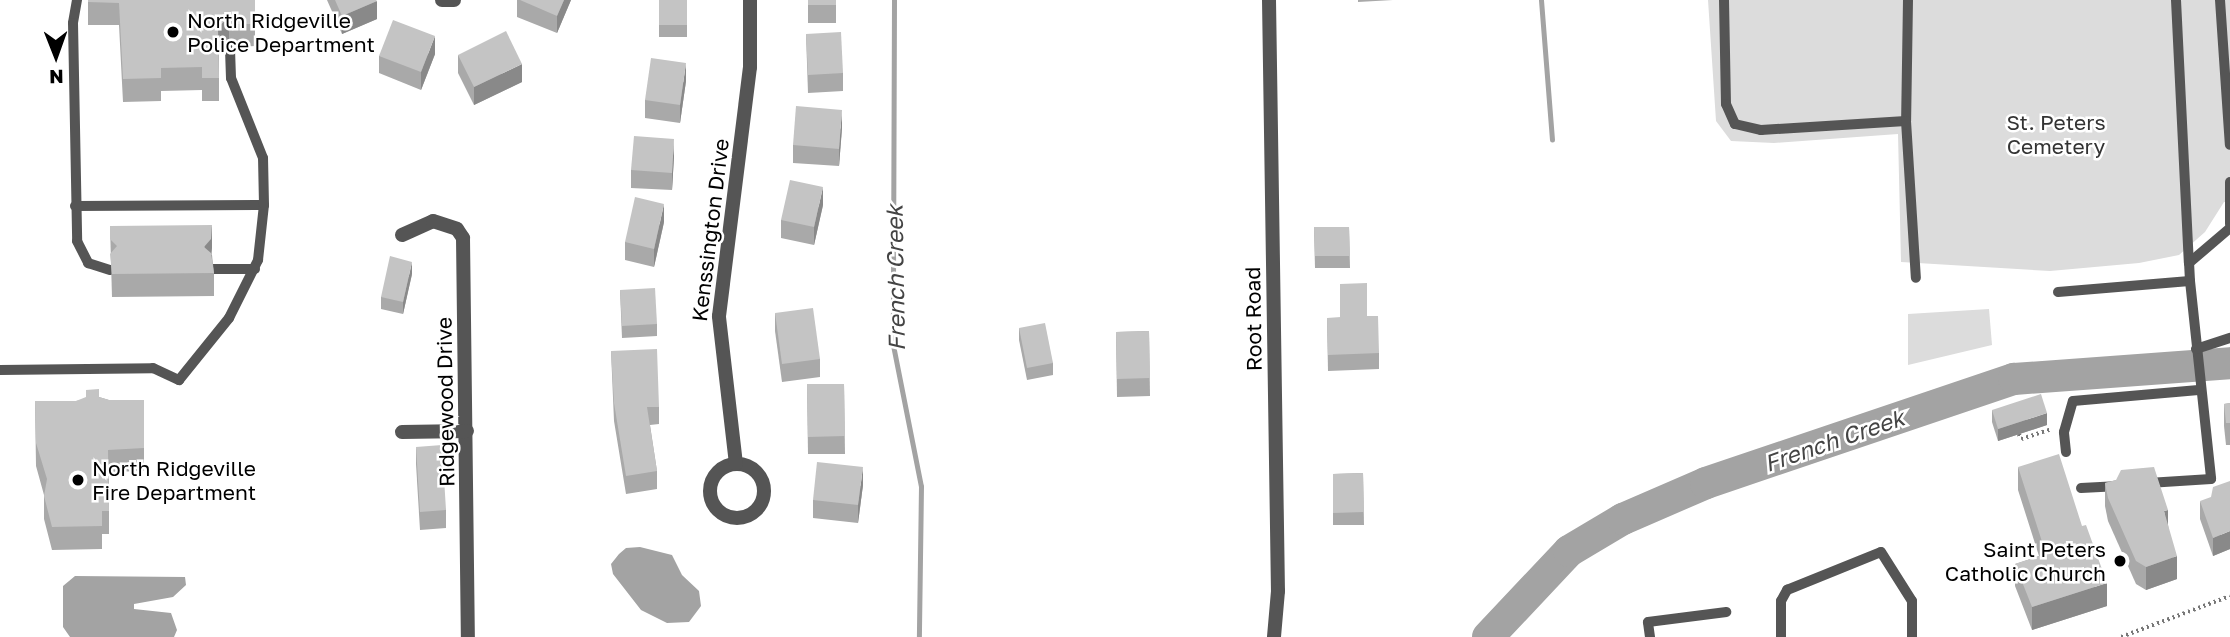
<!DOCTYPE html>
<style>
body{margin:0}
#map{position:relative;width:2230px;height:637px;overflow:hidden;background:#fff;font-family:"Golos Text",sans-serif}
div>[style]{position:absolute}
.green>*{inset:0;background:#dcdcdc}
.water>*{inset:0;background:#a3a3a3}
.stream>*{height:5px;margin:-2.5px;padding:0 2.5px;transform-origin:2.5px;border-radius:2.5px;background:#a3a3a3}
.river>*{height:32px;margin:-16px;padding:0 16px;transform-origin:16px;border-radius:16px;background:#a3a3a3}
.path>*{height:3.5px;margin-top:-1.75px;transform-origin:0;background:repeating-linear-gradient(90deg,#777 0 2px,transparent 0 5.5px)}
.service>*{height:10px;margin:-5px;padding:0 5px;transform-origin:5px;border-radius:5px;background:#555}
.minor>*{height:14px;margin:-7px;padding:0 7px;transform-origin:7px;border-radius:7px;background:#555}
.minor>.ring{margin:-7px;padding:0;box-sizing:content-box;background:none;border:14px solid #555;border-radius:50%}
.tertiary>*{height:14px;margin:-7px;padding:0 7px;transform-origin:7px;border-radius:7px;background:#555}
.wall>*{inset:0;background:#a9a9a9}
.shaded-wall>*{inset:0;background:#898989}
.building>*{inset:0;background:#c4c4c4}
.dots>*{width:19px;height:19px;translate:-50% -50%;box-sizing:border-box;border:4px solid #fff;border-radius:50%}
span{translate:-50% -50%;white-space:nowrap;text-align:center;line-height:1.15;-webkit-text-stroke:5px #fff;paint-order:stroke}
.poi-label{font-size:21px;color:#000}
.left{translate:0 -50%;text-align:left}
.right{translate:-100% -50%;text-align:right}
.park-label{font-size:21px;color:#333}
.street-label{font-size:21px;color:#000}
.water-label{font-size:23px;color:#444;font-style:italic}
.north{position:absolute;left:21px;top:21px;width:70px;height:70px;-webkit-text-stroke:5px #fff;paint-order:stroke;rotate:179deg;font-size:19px;font-weight:700;line-height:28px;text-align:center;color:#000}
.north::after{content:'';display:block;margin:auto;width:24px;height:32px;background:#000;clip-path:polygon(50% 0,100% 100%,50% 72%,0 100%)}
</style>
<div id="map">
<div class="green">
<div style="clip-path:polygon(1708px 0,2230px 0,2230px 202px,2224px 202px,2205px 232px,2179px 255px,2139px 263px,2050px 271px,1901px 262px,1898px 134px,1774px 143px,1731px 141px,1716px 121px)"></div>
<div style="clip-path:polygon(1989px 309px,1992px 345px,1908px 365px,1908px 314px)"></div>
</div>
<div class="water">
<div style="clip-path:polygon(640px 547px,672px 555px,682px 575px,699px 591px,701px 606px,689px 622px,667px 623px,641px 610px,613px 574px,611px 564px,619px 554px,626px 548px)"></div>
<div style="clip-path:polygon(75px 576px,185px 577px,186px 585px,173px 597px,134px 604px,134px 609px,171px 613px,177px 630px,174px 637px,70px 637px,63px 627px,63px 586px)"></div>
</div>
<div class="stream">
<div style="left:894px;top:0;width:345px;rotate:90.2deg"></div>
<div style="left:893px;top:345px;width:144px;rotate:78.8deg"></div>
<div style="left:921px;top:486px;width:151px;rotate:90.8deg"></div>
<div style="left:1541px;top:0;width:140px;rotate:85.5deg"></div>
</div>
<div class="river">
<div style="left:1488px;top:637px;width:118px;rotate:-46.7deg"></div>
<div style="left:1569px;top:551px;width:63px;rotate:-30.7deg"></div>
<div style="left:1623px;top:519px;width:90px;rotate:-23.4deg"></div>
<div style="left:1706px;top:483px;width:325px;rotate:-18.7deg"></div>
<div style="left:2014px;top:379px;width:217px;rotate:-4.2deg"></div>
</div>
<div class="path">
<div style="left:2019px;top:434px;width:5px;rotate:68deg"></div>
<div style="left:2021px;top:439px;width:32px;rotate:-18deg"></div>
<div style="left:2121px;top:637px;width:116px;rotate:-20.6deg"></div>
</div>
<div class="service">
<div style="left:77px;top:0;width:23px;rotate:100deg"></div>
<div style="left:73px;top:23px;width:218px;rotate:88.9deg"></div>
<div style="left:77px;top:241px;width:25px;rotate:63deg"></div>
<div style="left:88px;top:263px;width:23px;rotate:18deg"></div>
<div style="left:1724px;top:0;width:104px;rotate:88.9deg"></div>
<div style="left:1726px;top:104px;width:22px;rotate:66deg"></div>
<div style="left:1735px;top:124px;width:27px;rotate:13deg"></div>
<div style="left:1761px;top:130px;width:145px;rotate:-3.6deg"></div>
<div style="left:1908px;top:0;width:121px;rotate:90.9deg"></div>
<div style="left:1906px;top:121px;width:157px;rotate:86.4deg"></div>
<div style="left:2176px;top:0;width:263px;rotate:87.2deg"></div>
<div style="left:2220px;top:0;width:145px;rotate:86.1deg"></div>
<div style="left:2230px;top:182px;width:42px;rotate:90deg"></div>
<div style="left:75px;top:206px;width:189px;rotate:-0.3deg"></div>
<div style="left:211px;top:269px;width:44px"></div>
<div style="left:2190px;top:281px;width:18px;rotate:-93deg"></div>
<div style="left:2189px;top:263px;width:54px;rotate:-40.5deg"></div>
<div style="left:2058px;top:292px;width:132px;rotate:-4.8deg"></div>
<div style="left:2190px;top:281px;width:199px;rotate:83.9deg"></div>
<div style="left:2211px;top:479px;width:63px;rotate:176.4deg"></div>
<div style="left:2196px;top:349px;width:36px;rotate:-18deg"></div>
<div style="left:0;top:370px;width:153px;rotate:-0.7deg"></div>
<div style="left:153px;top:368px;width:29px;rotate:25deg"></div>
<div style="left:179px;top:380px;width:80px;rotate:-51.1deg"></div>
<div style="left:229px;top:318px;width:65px;rotate:-63.4deg"></div>
<div style="left:258px;top:260px;width:55px;rotate:-83.8deg"></div>
<div style="left:264px;top:205px;width:47px;rotate:-91.2deg"></div>
<div style="left:263px;top:158px;width:86px;rotate:-111.8deg"></div>
<div style="left:231px;top:78px;width:31px;rotate:-92deg"></div>
<div style="left:2066px;top:452px;width:20px;rotate:-96deg"></div>
<div style="left:2064px;top:432px;width:32px;rotate:-74deg"></div>
<div style="left:2073px;top:401px;width:126px;rotate:-5deg"></div>
<div style="left:2081px;top:488px;width:34px;rotate:-3deg"></div>
<div style="left:1650px;top:637px;width:15px;rotate:-98deg"></div>
<div style="left:1648px;top:622px;width:79px;rotate:-7.3deg"></div>
<div style="left:1781px;top:637px;width:36px;rotate:-90deg"></div>
<div style="left:1781px;top:601px;width:13px;rotate:-61deg"></div>
<div style="left:1787px;top:590px;width:101px;rotate:-22deg"></div>
<div style="left:1881px;top:552px;width:58px;rotate:57.7deg"></div>
<div style="left:1912px;top:601px;width:36px;rotate:90deg"></div>
</div>
<div class="minor">
<div style="left:442px;top:0;width:12px"></div>
<div style="left:402px;top:235px;width:34px;rotate:-24deg"></div>
<div style="left:433px;top:221px;width:25px;rotate:18deg"></div>
<div style="left:457px;top:229px;width:11px;rotate:56deg"></div>
<div style="left:463px;top:238px;width:399px;rotate:89.3deg"></div>
<div style="left:402px;top:432px;width:65px;rotate:-0.9deg"></div>
<div class="ring" style="left:710px;top:464px;width:40px;height:40px"></div>
<div style="left:736px;top:464px;width:149px;rotate:-96.6deg"></div>
<div style="left:719px;top:316px;width:251px;rotate:-82.9deg"></div>
<div style="left:750px;top:67px;width:67px;rotate:-90deg"></div>
</div>
<div class="tertiary">
<div style="left:1269px;top:0;width:591px;rotate:89.13deg"></div>
<div style="left:1278px;top:591px;width:46px;rotate:95deg"></div>
</div>
<div class="wall">
<div style="clip-path:polygon(88px 0,255px 0,255px 46px,237px 47px,229px 40px,219px 49px,219px 101px,202px 101px,202px 90px,161px 91px,161px 101px,123px 102px,119px 25px,88px 25px)"></div>
<div style="clip-path:polygon(327px 0,376px 0,377px 19px,342px 34px)"></div>
<div style="clip-path:polygon(517px 0,571px 0,557px 33px,517px 17px)"></div>
<div style="clip-path:polygon(659px 0,687px 0,687px 37px,659px 37px)"></div>
<div style="clip-path:polygon(808px 0,836px 0,836px 23px,808px 23px)"></div>
<div style="clip-path:polygon(1358px 0,1393px 0,1358px 2px)"></div>
<div style="clip-path:polygon(806px 34px,843px 73px,843px 91px,808px 93px)"></div>
<div style="clip-path:polygon(435px 54px,421px 90px,379px 73px,379px 56px)"></div>
<div style="clip-path:polygon(458px 55px,522px 82px,474px 105px,458px 73px)"></div>
<div style="clip-path:polygon(686px 81px,680px 123px,645px 118px,645px 100px)"></div>
<div style="clip-path:polygon(842px 128px,839px 166px,793px 163px,793px 145px)"></div>
<div style="clip-path:polygon(674px 157px,672px 190px,631px 188px,631px 170px)"></div>
<div style="clip-path:polygon(823px 205px,814px 245px,781px 238px,781px 220px)"></div>
<div style="clip-path:polygon(664px 222px,654px 267px,625px 260px,625px 242px)"></div>
<div style="clip-path:polygon(110px 226px,212px 255px,214px 273px,214px 296px,112px 297px)"></div>
<div style="clip-path:polygon(1314px 227px,1349px 227px,1350px 268px,1315px 268px)"></div>
<div style="clip-path:polygon(412px 274px,403px 314px,381px 309px,381px 297px)"></div>
<div style="clip-path:polygon(620px 290px,657px 324px,657px 336px,622px 338px)"></div>
<div style="clip-path:polygon(775px 313px,820px 359px,820px 377px,782px 382px,775px 331px)"></div>
<div style="clip-path:polygon(1367px 316px,1379px 353px,1379px 369px,1328px 371px,1327px 318px)"></div>
<div style="clip-path:polygon(1019px 328px,1053px 363px,1053px 375px,1027px 380px,1019px 340px)"></div>
<div style="clip-path:polygon(1149px 331px,1150px 396px,1117px 397px,1116px 332px)"></div>
<div style="clip-path:polygon(611px 351px,659px 407px,659px 424px,650px 425px,657px 471px,657px 489px,626px 494px,614px 421px)"></div>
<div style="clip-path:polygon(807px 384px,844px 384px,845px 454px,808px 454px)"></div>
<div style="clip-path:polygon(99px 397px,109px 400px,144px 400px,144px 471px,109px 472px,109px 534px,102px 534px,102px 549px,52px 550px,44px 519px,44px 495px,36px 466px,35px 401px,76px 401px)"></div>
<div style="clip-path:polygon(2230px 403px,2230px 445px,2226px 445px,2224px 426px,2224px 404px)"></div>
<div style="clip-path:polygon(1992px 410px,2047px 425px,1998px 441px,1992px 422px)"></div>
<div style="clip-path:polygon(416px 447px,446px 510px,446px 528px,420px 530px,416px 464px)"></div>
<div style="clip-path:polygon(2018px 467px,2107px 606px,2032px 630px,2015px 586px,2015px 564px,2039px 556px,2018px 490px)"></div>
<div style="clip-path:polygon(1363px 473px,1364px 525px,1333px 525px,1333px 474px)"></div>
<div style="clip-path:polygon(2116px 480px,2168px 525px,2177px 579px,2146px 590px,2136px 584px,2108px 521px,2105px 506px,2105px 483px)"></div>
<div style="clip-path:polygon(863px 485px,858px 523px,813px 518px,813px 500px)"></div>
<div style="clip-path:polygon(2200px 501px,2230px 549px,2213px 556px,2200px 519px)"></div>
</div>
<div class="shaded-wall">
<div style="clip-path:polygon(564px 0,571px 0,557px 33px,557px 16px)"></div>
<div style="clip-path:polygon(377px 1px,377px 19px,342px 34px,342px 16px)"></div>
<div style="clip-path:polygon(229px 17px,229px 40px,218px 50px,218px 27px)"></div>
<div style="clip-path:polygon(435px 36px,435px 54px,421px 90px,421px 72px)"></div>
<div style="clip-path:polygon(686px 63px,686px 81px,680px 123px,680px 105px)"></div>
<div style="clip-path:polygon(522px 64px,522px 82px,474px 105px,474px 87px)"></div>
<div style="clip-path:polygon(842px 110px,842px 128px,839px 166px,839px 149px)"></div>
<div style="clip-path:polygon(674px 139px,674px 157px,672px 190px,672px 173px)"></div>
<div style="clip-path:polygon(823px 187px,823px 205px,814px 245px,814px 227px)"></div>
<div style="clip-path:polygon(664px 204px,664px 222px,654px 267px,654px 249px)"></div>
<div style="clip-path:polygon(212px 225px,212px 248px,211px 262px,204px 247px)"></div>
<div style="clip-path:polygon(412px 262px,412px 274px,403px 314px,403px 302px)"></div>
<div style="clip-path:polygon(2047px 413px,2047px 425px,1998px 441px,1998px 429px)"></div>
<div style="clip-path:polygon(863px 467px,863px 485px,858px 523px,858px 505px)"></div>
<div style="clip-path:polygon(2168px 510px,2168px 533px,2164px 511px)"></div>
<div style="clip-path:polygon(2230px 531px,2230px 549px,2213px 556px,2213px 538px)"></div>
<div style="clip-path:polygon(2177px 556px,2177px 579px,2146px 590px,2146px 567px)"></div>
<div style="clip-path:polygon(2107px 583px,2107px 606px,2032px 630px,2032px 607px)"></div>
</div>
<div class="building">
<div style="clip-path:polygon(88px 0,255px 0,255px 24px,237px 24px,229px 17px,218px 27px,219px 78px,202px 78px,202px 67px,161px 68px,161px 78px,123px 79px,119px 3px,88px 2px)"></div>
<div style="clip-path:polygon(335px 0,376px 0,377px 1px,342px 16px)"></div>
<div style="clip-path:polygon(520px 0,564px 0,557px 16px)"></div>
<div style="clip-path:polygon(659px 0,687px 0,687px 25px,659px 25px)"></div>
<div style="clip-path:polygon(808px 0,836px 0,836px 5px,808px 5px)"></div>
<div style="clip-path:polygon(393px 20px,435px 36px,421px 72px,379px 56px)"></div>
<div style="clip-path:polygon(506px 31px,522px 64px,474px 87px,458px 55px)"></div>
<div style="clip-path:polygon(841px 32px,843px 73px,808px 75px,806px 34px)"></div>
<div style="clip-path:polygon(651px 58px,686px 63px,680px 105px,645px 100px)"></div>
<div style="clip-path:polygon(796px 106px,842px 110px,839px 149px,793px 145px)"></div>
<div style="clip-path:polygon(634px 136px,674px 139px,672px 173px,631px 170px)"></div>
<div style="clip-path:polygon(790px 180px,823px 187px,814px 227px,781px 220px)"></div>
<div style="clip-path:polygon(635px 197px,664px 204px,654px 249px,625px 242px)"></div>
<div style="clip-path:polygon(212px 225px,211px 239px,204px 247px,211px 253px,214px 273px,112px 274px,110px 254px,117px 246px,110px 239px,110px 226px)"></div>
<div style="clip-path:polygon(1314px 227px,1349px 227px,1350px 256px,1315px 256px)"></div>
<div style="clip-path:polygon(390px 256px,412px 262px,403px 302px,381px 297px)"></div>
<div style="clip-path:polygon(1367px 283px,1367px 316px,1378px 316px,1379px 353px,1328px 355px,1327px 318px,1340px 318px,1340px 284px)"></div>
<div style="clip-path:polygon(655px 288px,657px 324px,622px 326px,620px 290px)"></div>
<div style="clip-path:polygon(813px 308px,820px 359px,782px 364px,775px 313px)"></div>
<div style="clip-path:polygon(1045px 323px,1053px 363px,1027px 368px,1019px 328px)"></div>
<div style="clip-path:polygon(1149px 331px,1150px 378px,1117px 379px,1116px 332px)"></div>
<div style="clip-path:polygon(657px 349px,659px 407px,647px 407px,657px 471px,626px 476px,614px 403px,611px 351px)"></div>
<div style="clip-path:polygon(807px 384px,844px 384px,845px 436px,808px 437px)"></div>
<div style="clip-path:polygon(99px 389px,99px 397px,109px 400px,144px 400px,144px 448px,108px 450px,109px 511px,102px 511px,102px 526px,52px 527px,44px 496px,47px 479px,36px 443px,35px 401px,76px 401px,86px 397px,86px 390px)"></div>
<div style="clip-path:polygon(2041px 394px,2047px 413px,1998px 429px,1992px 410px)"></div>
<div style="clip-path:polygon(2230px 403px,2230px 423px,2226px 423px,2224px 404px)"></div>
<div style="clip-path:polygon(442px 445px,446px 510px,420px 512px,416px 447px)"></div>
<div style="clip-path:polygon(2059px 454px,2082px 526px,2086px 525px,2107px 583px,2032px 607px,2015px 564px,2046px 554px,2018px 467px)"></div>
<div style="clip-path:polygon(817px 462px,863px 467px,858px 505px,813px 500px)"></div>
<div style="clip-path:polygon(2154px 467px,2168px 510px,2164px 511px,2177px 556px,2146px 567px,2136px 561px,2108px 498px,2105px 483px,2116px 480px,2121px 470px)"></div>
<div style="clip-path:polygon(1363px 473px,1364px 512px,1333px 513px,1333px 474px)"></div>
<div style="clip-path:polygon(2230px 481px,2230px 531px,2213px 538px,2200px 501px,2211px 497px,2213px 487px)"></div>
</div>
<div class="dots">
<div style="left:173px;top:32px;background:#000"></div>
<div style="left:78px;top:480px;background:#000"></div>
<div style="left:2120px;top:561px;background:#000"></div>
</div>
<div class="poi-label">
<span class="left" style="left:187px;top:32px">North Ridgeville<br>Police Department</span>
<span class="left" style="left:92px;top:480px">North Ridgeville<br>Fire Department</span>
<span class="right" style="left:2106px;top:561px">Saint Peters<br>Catholic Church</span>
</div>
<div class="park-label">
<span style="left:2056px;top:134px">St. Peters<br>Cemetery</span>
</div>
<div class="street-label">
<span style="left:710px;top:230px;rotate:-83deg">Kenssington Drive</span>
<span style="left:1253px;top:319px;rotate:-91deg">Root Road</span>
<span style="left:445px;top:402px;rotate:-91deg">Ridgewood Drive</span>
</div>
<div class="water-label">
<span style="left:895px;top:278px;rotate:-91deg">French Creek</span>
<span style="left:1834px;top:440px;rotate:-19deg">French Creek</span>
</div>
<div class="north">N</div>
</div>
